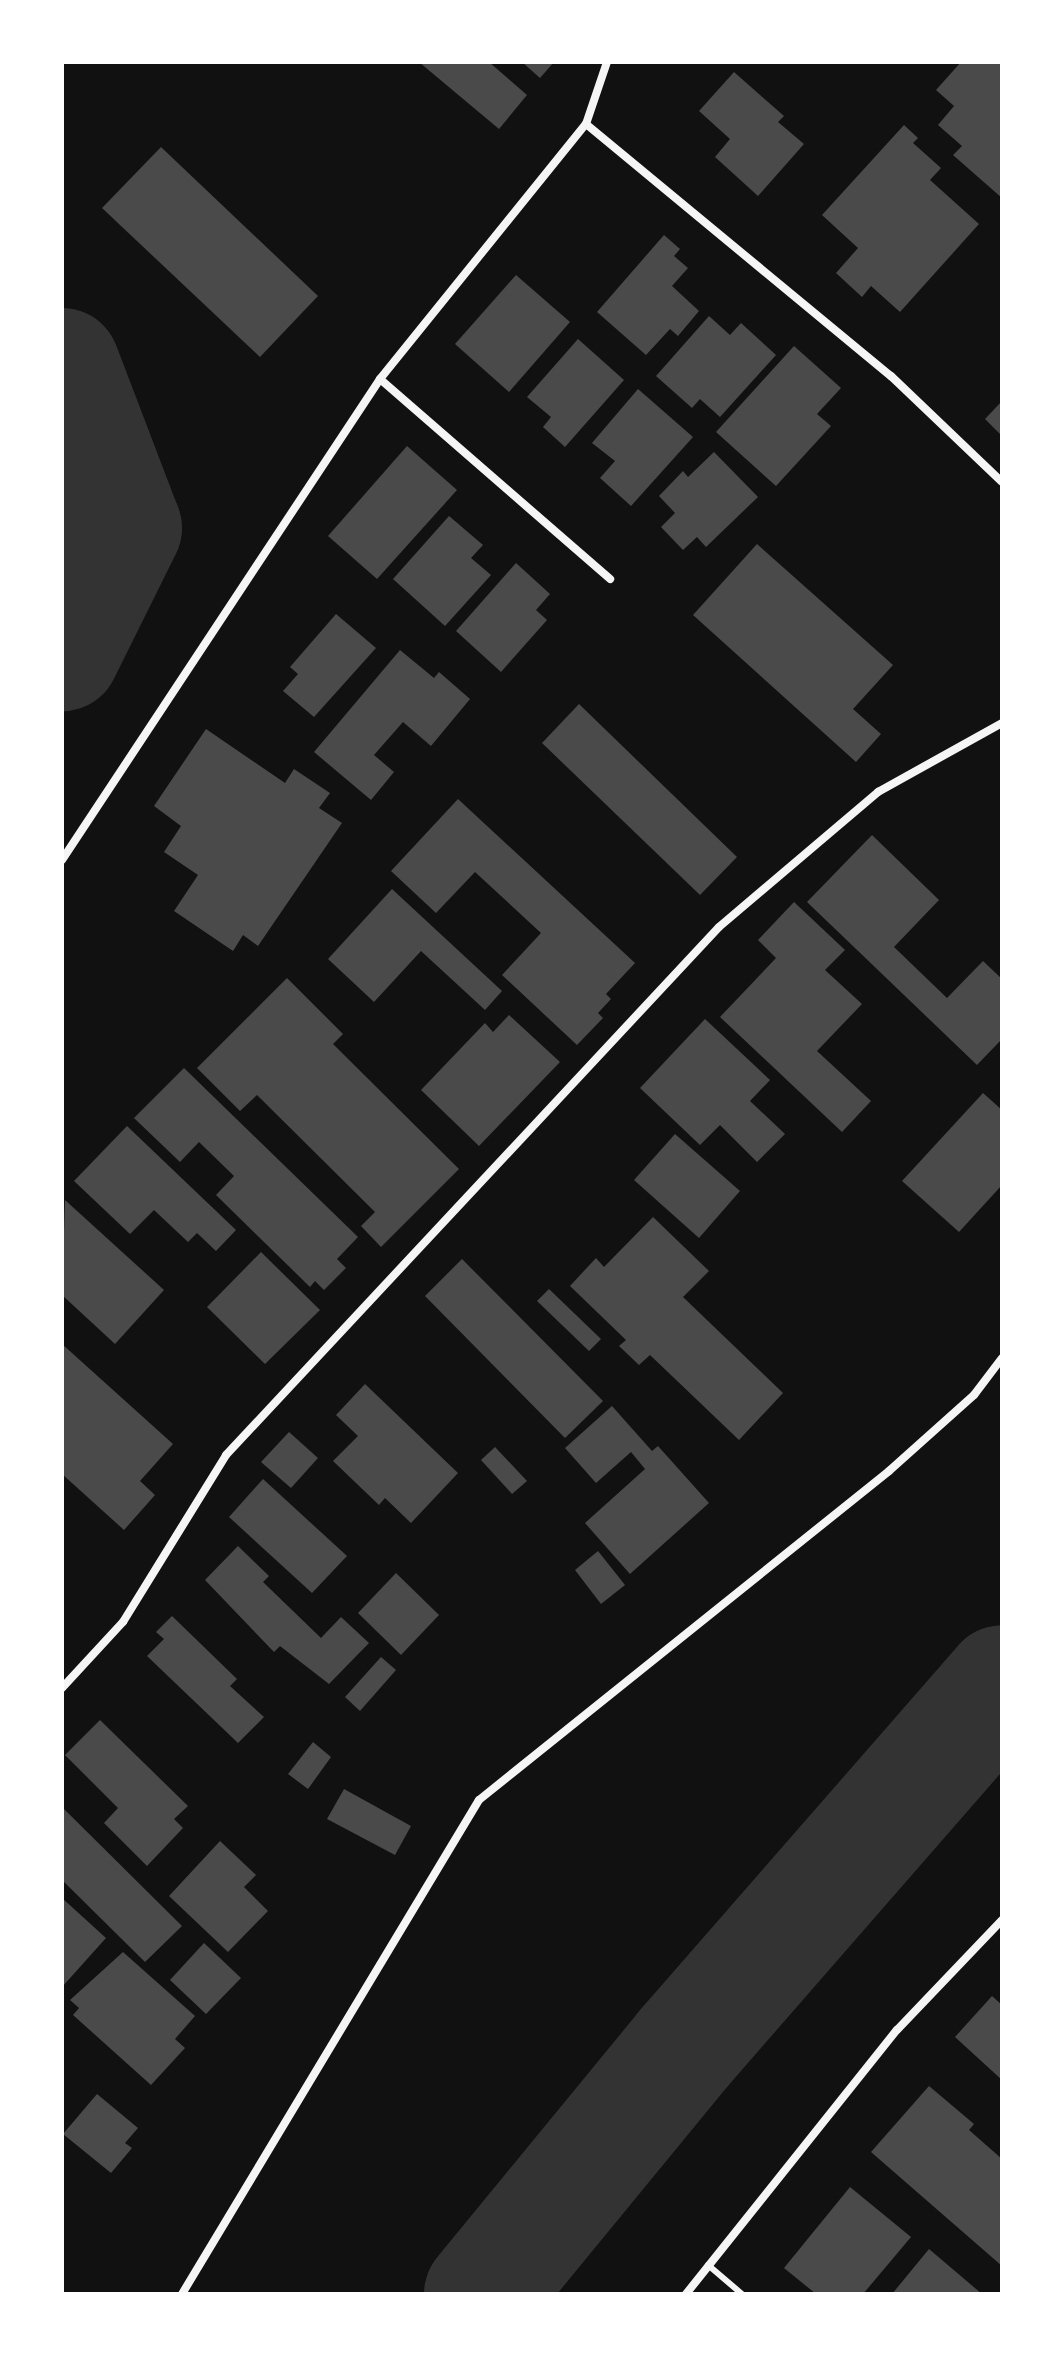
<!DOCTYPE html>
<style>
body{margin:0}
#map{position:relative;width:1064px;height:2356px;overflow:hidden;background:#111;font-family:Karla,sans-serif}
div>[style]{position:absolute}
.river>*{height:116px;margin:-58px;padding:0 58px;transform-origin:58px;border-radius:58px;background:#333}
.building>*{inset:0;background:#4a4a4a}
.service>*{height:6px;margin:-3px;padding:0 3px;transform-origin:3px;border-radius:3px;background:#f5f5f5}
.minor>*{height:8px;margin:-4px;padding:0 4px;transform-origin:4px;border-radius:4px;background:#f5f5f5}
span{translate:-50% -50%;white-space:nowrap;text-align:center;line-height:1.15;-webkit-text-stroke:8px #fff;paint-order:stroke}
.frame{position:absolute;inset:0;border:64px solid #fff;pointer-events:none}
</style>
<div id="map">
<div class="river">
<div style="left:62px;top:366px;width:173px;rotate:69.1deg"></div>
<div style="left:124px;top:528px;width:140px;rotate:116.4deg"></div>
<div style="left:482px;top:2294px;width:318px;rotate:-50.6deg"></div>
<div style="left:684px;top:2048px;width:484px;rotate:-48.9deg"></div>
</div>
<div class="building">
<div style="clip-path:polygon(419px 62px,489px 62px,527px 95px,499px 129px)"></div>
<div style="clip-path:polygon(522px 62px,554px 62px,540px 78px)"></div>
<div style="clip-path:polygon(961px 62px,1002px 62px,1002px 198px,953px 155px,962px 146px,938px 125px,954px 106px,936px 90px)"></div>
<div style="clip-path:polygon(734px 72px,784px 116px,778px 122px,804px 144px,758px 196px,715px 157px,730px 139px,699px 111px)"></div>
<div style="clip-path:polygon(904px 125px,918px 138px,913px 143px,941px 168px,930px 180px,979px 224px,900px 312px,871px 286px,862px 297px,836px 273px,858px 248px,822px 215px)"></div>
<div style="clip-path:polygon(161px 147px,318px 296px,260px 357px,102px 208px)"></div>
<div style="clip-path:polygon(664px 235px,680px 249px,674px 256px,688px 268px,672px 286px,699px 311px,678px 336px,670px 329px,646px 355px,597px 312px)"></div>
<div style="clip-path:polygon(516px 275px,570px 322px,509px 392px,455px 344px)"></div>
<div style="clip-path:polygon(709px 316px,730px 335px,741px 323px,776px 355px,720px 417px,700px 399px,692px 408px,656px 376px)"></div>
<div style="clip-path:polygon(578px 339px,624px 380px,565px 447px,543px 427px,551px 417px,527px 397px)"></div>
<div style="clip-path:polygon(794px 346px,841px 388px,817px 414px,831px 426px,776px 486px,716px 432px)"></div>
<div style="clip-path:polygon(638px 389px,693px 437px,631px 506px,600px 478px,615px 461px,592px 443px)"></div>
<div style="clip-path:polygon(1002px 401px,1002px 436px,985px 419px)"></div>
<div style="clip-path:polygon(407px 446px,457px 490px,377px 579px,328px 536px)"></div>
<div style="clip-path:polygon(714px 452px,758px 497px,706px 547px,697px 537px,683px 550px,661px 527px,675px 513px,659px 496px,683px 471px,688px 477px)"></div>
<div style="clip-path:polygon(449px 516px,483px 545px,471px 558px,491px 575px,445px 626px,393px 579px)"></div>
<div style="clip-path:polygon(757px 544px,893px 665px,853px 709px,881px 734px,856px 762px,693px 615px)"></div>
<div style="clip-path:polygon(516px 563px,550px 594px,536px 610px,547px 620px,501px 672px,456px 631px)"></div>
<div style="clip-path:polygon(336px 614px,376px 648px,314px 717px,283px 691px,298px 674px,290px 667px)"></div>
<div style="clip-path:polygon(400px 650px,434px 678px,439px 672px,470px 699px,431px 746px,403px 722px,374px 755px,394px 772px,371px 800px,314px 752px)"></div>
<div style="clip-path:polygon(579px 704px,737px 857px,700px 895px,542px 743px)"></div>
<div style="clip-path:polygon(206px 729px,285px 783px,294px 769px,330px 793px,319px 808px,342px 823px,258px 946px,243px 935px,233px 951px,174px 911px,198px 875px,164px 852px,181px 826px,154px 806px)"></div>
<div style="clip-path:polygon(458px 799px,635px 963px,606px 994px,611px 999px,598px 1013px,603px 1018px,577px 1045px,502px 975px,541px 933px,475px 872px,436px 913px,391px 871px)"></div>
<div style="clip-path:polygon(872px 835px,939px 900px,894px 947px,947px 998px,983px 961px,1002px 979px,1002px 1039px,977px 1065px,807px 902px)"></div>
<div style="clip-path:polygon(392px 889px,502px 991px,485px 1010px,421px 951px,374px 1002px,328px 959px)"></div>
<div style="clip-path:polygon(794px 902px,845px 950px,825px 970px,862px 1004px,817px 1051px,871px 1101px,842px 1132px,720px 1017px,776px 958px,758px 940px)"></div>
<div style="clip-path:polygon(287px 978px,343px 1034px,333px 1044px,459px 1169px,381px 1247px,361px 1226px,375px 1212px,257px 1095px,240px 1111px,197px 1068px)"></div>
<div style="clip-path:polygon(509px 1015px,560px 1062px,479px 1146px,421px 1090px,485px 1023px,493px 1032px)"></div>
<div style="clip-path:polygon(705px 1019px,770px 1080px,750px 1101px,785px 1134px,757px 1162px,720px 1125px,700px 1145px,640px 1088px)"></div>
<div style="clip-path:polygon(184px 1068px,358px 1237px,337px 1259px,346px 1268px,324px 1290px,315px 1281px,310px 1287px,216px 1195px,234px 1176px,199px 1142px,180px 1162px,134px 1118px)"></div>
<div style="clip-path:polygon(983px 1093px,1002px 1110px,1002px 1185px,959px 1232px,902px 1181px)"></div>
<div style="clip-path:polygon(127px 1126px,236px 1230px,216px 1251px,197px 1233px,188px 1242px,154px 1210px,130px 1234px,74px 1181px)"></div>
<div style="clip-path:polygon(675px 1134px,740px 1191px,699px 1238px,634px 1180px)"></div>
<div style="clip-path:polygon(65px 1200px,164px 1290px,115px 1344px,62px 1295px)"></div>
<div style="clip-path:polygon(653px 1217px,709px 1271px,683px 1297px,783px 1393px,739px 1440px,650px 1355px,639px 1365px,619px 1346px,626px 1340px,570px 1286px,596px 1258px,604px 1267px)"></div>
<div style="clip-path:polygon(261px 1252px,320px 1310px,265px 1364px,207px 1307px)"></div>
<div style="clip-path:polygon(462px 1259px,603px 1401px,565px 1438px,425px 1296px)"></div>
<div style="clip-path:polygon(549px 1289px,601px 1339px,589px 1351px,537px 1301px)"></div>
<div style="clip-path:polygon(62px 1344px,173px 1444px,140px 1481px,155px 1495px,124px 1530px,62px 1474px)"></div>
<div style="clip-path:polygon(365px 1384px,458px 1473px,411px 1523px,385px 1498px,379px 1505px,333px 1461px,358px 1436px,336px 1415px)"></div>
<div style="clip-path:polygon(612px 1406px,652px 1451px,658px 1446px,709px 1503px,630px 1574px,585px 1523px,645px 1469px,631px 1452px,596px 1483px,565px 1448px)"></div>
<div style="clip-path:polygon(289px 1432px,318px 1458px,291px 1488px,261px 1462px)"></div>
<div style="clip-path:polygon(495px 1447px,527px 1481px,512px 1494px,481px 1460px)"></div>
<div style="clip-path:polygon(263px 1479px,347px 1556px,312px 1593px,229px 1517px)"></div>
<div style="clip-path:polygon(238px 1546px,269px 1576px,263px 1582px,321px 1638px,341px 1617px,369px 1643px,329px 1684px,280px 1646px,274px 1652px,205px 1580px)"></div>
<div style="clip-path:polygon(598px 1551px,625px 1585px,601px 1604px,575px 1570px)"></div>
<div style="clip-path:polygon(396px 1573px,439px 1615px,401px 1655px,358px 1613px)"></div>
<div style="clip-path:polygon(172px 1616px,237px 1679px,230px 1686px,264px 1717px,238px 1743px,147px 1656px,164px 1639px,156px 1632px)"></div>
<div style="clip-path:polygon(381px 1657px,396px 1670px,360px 1711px,345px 1697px)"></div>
<div style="clip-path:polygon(100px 1720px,188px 1806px,174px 1819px,183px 1828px,147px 1866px,104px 1823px,118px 1808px,65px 1755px)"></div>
<div style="clip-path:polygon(313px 1742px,331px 1757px,308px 1789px,288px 1774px)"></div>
<div style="clip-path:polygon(344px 1789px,411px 1826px,395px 1855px,327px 1819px)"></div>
<div style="clip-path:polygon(62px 1807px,182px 1926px,145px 1962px,62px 1880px)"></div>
<div style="clip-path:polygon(220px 1841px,256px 1875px,244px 1887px,268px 1911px,228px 1952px,169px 1896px)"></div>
<div style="clip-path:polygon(62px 1898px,106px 1938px,62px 1987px)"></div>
<div style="clip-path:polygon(204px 1943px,241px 1978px,206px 2014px,170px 1980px)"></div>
<div style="clip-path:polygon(123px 1952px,195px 2016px,175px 2039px,185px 2048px,151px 2085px,73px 2015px,79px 2008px,70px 2000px)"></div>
<div style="clip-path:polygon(992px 1996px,1002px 2005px,1002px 2080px,955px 2037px)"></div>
<div style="clip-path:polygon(929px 2086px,974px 2124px,969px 2130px,1002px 2159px,1002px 2266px,871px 2152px)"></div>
<div style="clip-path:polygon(97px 2094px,138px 2128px,125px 2143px,132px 2148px,111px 2173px,63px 2134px)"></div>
<div style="clip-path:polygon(850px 2187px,911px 2237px,863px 2294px,816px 2294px,784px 2268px)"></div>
<div style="clip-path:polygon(929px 2249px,982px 2294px,892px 2294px)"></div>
</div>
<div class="service">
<div style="left:708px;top:2265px;width:45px;rotate:40.5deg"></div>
</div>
<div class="minor">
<div style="left:586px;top:124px;width:396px;rotate:39.6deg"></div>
<div style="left:891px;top:376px;width:153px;rotate:43.7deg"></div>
<div style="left:380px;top:379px;width:305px;rotate:41deg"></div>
<div style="left:62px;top:860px;width:577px;rotate:-56.53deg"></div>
<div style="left:380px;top:379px;width:328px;rotate:-51.1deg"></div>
<div style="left:586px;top:124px;width:65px;rotate:-71.3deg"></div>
<div style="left:62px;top:1688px;width:90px;rotate:-47.3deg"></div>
<div style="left:123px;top:1622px;width:196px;rotate:-58.3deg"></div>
<div style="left:226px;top:1455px;width:722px;rotate:-46.96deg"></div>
<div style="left:719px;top:927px;width:209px;rotate:-40.3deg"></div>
<div style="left:878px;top:792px;width:142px;rotate:-29.1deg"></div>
<div style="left:182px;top:2294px;width:576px;rotate:-58.99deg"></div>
<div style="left:479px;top:1800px;width:526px;rotate:-38.74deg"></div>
<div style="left:889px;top:1471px;width:114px;rotate:-41.8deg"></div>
<div style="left:974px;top:1395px;width:46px;rotate:-52.9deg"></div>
<div style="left:686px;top:2294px;width:338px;rotate:-51.4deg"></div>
<div style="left:897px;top:2030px;width:152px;rotate:-46.3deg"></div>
</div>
<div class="frame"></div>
</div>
